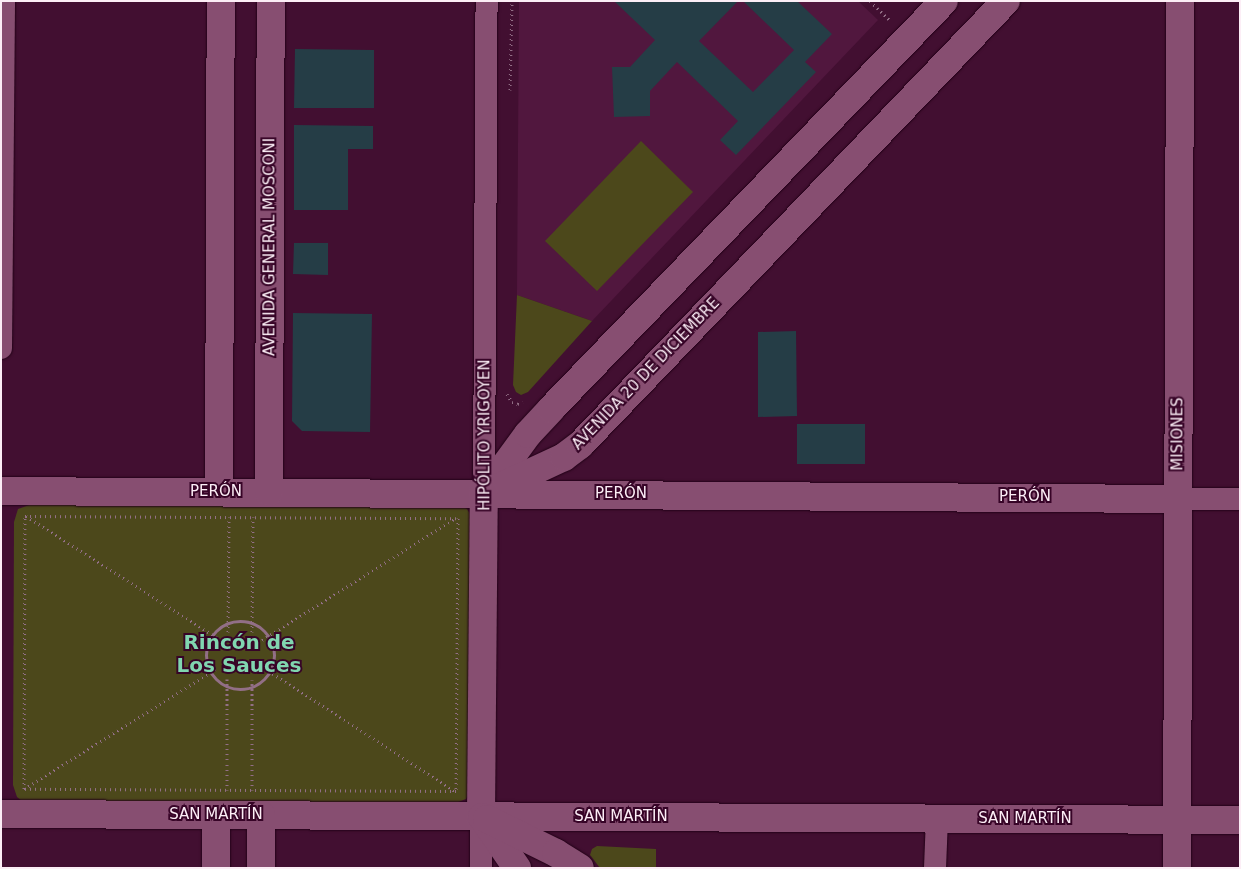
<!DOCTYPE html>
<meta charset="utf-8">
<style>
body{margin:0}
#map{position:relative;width:1241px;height:869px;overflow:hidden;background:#420f31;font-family:"DejaVu Sans",sans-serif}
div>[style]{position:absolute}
.built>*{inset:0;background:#51173e}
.green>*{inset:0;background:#4c481b}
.building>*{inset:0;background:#253d46}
.path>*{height:3px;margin-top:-1.5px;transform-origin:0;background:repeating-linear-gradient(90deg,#926f86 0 1px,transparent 0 5px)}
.path>.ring{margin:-1.5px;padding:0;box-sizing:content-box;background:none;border:3px solid #926f86;border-radius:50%}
.roads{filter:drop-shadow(0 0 1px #220017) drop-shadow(0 0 1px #220017)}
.street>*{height:22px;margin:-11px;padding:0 11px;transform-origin:11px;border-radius:11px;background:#874e71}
.secondary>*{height:28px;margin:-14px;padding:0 14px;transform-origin:14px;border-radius:14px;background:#874e71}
span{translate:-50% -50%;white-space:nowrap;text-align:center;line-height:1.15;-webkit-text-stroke:4px #370427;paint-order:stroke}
.street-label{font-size:15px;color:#fceef6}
.district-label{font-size:20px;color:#81d6b0;font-weight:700}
.frame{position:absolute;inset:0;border:2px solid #fceef6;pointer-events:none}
</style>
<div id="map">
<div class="built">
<div style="clip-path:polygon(519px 1px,858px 1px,878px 20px,592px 321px,517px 295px)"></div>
</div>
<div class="green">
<div style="clip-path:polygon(641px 141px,693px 192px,597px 291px,545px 241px)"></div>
<div style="clip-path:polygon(517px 295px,592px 321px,528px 392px,521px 395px,516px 392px,513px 385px)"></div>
<div style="clip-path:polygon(32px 504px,461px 506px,467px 509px,470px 514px,469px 793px,466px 799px,453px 804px,22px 801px,17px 797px,13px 785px,14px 522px,18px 509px)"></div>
<div style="clip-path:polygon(597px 846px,656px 849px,656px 868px,600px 868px,590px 855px,592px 849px)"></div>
</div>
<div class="building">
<div style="clip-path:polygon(614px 1px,738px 1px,699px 41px,753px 92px,794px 50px,743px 1px,797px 1px,832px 34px,805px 62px,816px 72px,736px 155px,720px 140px,738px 121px,677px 62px,650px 91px,650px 116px,614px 117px,612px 67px,630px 67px,655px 40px)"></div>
<div style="clip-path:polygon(295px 49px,374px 50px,374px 108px,294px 108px)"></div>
<div style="clip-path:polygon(294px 125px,373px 126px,373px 149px,348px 149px,348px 210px,294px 210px)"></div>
<div style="clip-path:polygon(294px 243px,328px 243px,328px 275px,293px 274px)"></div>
<div style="clip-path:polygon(293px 313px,372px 314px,370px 432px,302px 431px,292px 421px)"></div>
<div style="clip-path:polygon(796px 331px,797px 416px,758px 417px,758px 332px)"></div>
<div style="clip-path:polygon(797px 424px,865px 424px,865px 464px,797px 464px)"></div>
</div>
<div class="path">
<div style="left:870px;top:1px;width:29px;rotate:44deg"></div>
<div style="left:510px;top:90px;width:89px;rotate:-88.7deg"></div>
<div style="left:507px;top:394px;width:9px;rotate:58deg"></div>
<div style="left:512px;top:402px;width:6px;rotate:18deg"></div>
<div style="left:518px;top:404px;width:5px;rotate:-22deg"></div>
<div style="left:25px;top:516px;width:433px;rotate:0.3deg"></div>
<div style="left:458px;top:518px;width:273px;rotate:90.4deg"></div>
<div style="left:456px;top:791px;width:432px;rotate:-179.7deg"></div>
<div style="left:24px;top:789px;width:273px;rotate:-89.8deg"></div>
<div style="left:26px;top:516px;width:229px;rotate:32.5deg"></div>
<div class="ring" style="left:206px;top:621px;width:65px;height:65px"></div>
<div style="left:228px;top:632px;width:115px;rotate:-89.5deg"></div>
<div style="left:252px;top:632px;width:115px;rotate:-89.5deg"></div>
<div style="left:262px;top:640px;width:229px;rotate:-32.2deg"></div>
<div style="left:264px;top:668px;width:227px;rotate:32.8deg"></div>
<div style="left:24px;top:789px;width:226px;rotate:-32deg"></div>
<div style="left:227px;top:790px;width:111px;rotate:-90deg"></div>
<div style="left:252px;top:790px;width:110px;rotate:-90deg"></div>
</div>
<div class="roads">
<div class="street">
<div style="left:1px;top:348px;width:347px;rotate:-89.5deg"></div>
<div style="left:484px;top:493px;width:492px;rotate:-89.7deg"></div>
<div style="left:1178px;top:499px;width:62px"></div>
<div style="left:481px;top:868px;width:52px;rotate:-90deg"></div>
<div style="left:935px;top:868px;width:50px;rotate:-87.7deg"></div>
</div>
<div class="secondary">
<div style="left:487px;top:490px;width:69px;rotate:-53.8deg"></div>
<div style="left:528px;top:434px;width:34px;rotate:-47deg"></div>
<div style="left:551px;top:409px;width:566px;rotate:-46.07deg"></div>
<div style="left:493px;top:490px;width:78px;rotate:-24.9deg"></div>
<div style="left:564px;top:457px;width:20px;rotate:-37deg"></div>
<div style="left:580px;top:445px;width:615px;rotate:-46.19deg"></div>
<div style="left:1px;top:491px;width:1177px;rotate:0.39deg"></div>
<div style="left:219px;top:492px;width:491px;rotate:-89.8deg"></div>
<div style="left:269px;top:492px;width:491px;rotate:-89.8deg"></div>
<div style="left:1px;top:814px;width:1239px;rotate:0.28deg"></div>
<div style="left:481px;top:816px;width:323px;rotate:-89.5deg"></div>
<div style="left:482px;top:817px;width:62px;rotate:55.5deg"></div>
<div style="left:487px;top:819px;width:77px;rotate:26.2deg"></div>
<div style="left:556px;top:853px;width:28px;rotate:32deg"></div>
<div style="left:216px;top:868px;width:53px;rotate:-90deg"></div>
<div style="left:261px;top:868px;width:53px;rotate:-90deg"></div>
<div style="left:1177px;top:868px;width:867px;rotate:-89.8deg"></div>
</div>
</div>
<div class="street-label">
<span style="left:270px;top:247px;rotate:-90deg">AVENIDA GENERAL MOSCONI</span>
<span style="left:646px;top:374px;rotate:-46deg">AVENIDA 20 DE DICIEMBRE</span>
<span style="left:1178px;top:434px;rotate:-90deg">MISIONES</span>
<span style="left:485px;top:435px;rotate:-90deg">HIPÓLITO YRIGOYEN</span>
<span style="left:216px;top:492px">PERÓN</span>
<span style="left:621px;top:494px">PERÓN</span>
<span style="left:1025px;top:497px">PERÓN</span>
<span style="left:216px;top:815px">SAN MARTÍN</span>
<span style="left:621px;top:817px">SAN MARTÍN</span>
<span style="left:1025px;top:819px">SAN MARTÍN</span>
</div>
<div class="district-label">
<span style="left:239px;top:654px">Rincón de<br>Los Sauces</span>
</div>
<div class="frame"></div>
</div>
